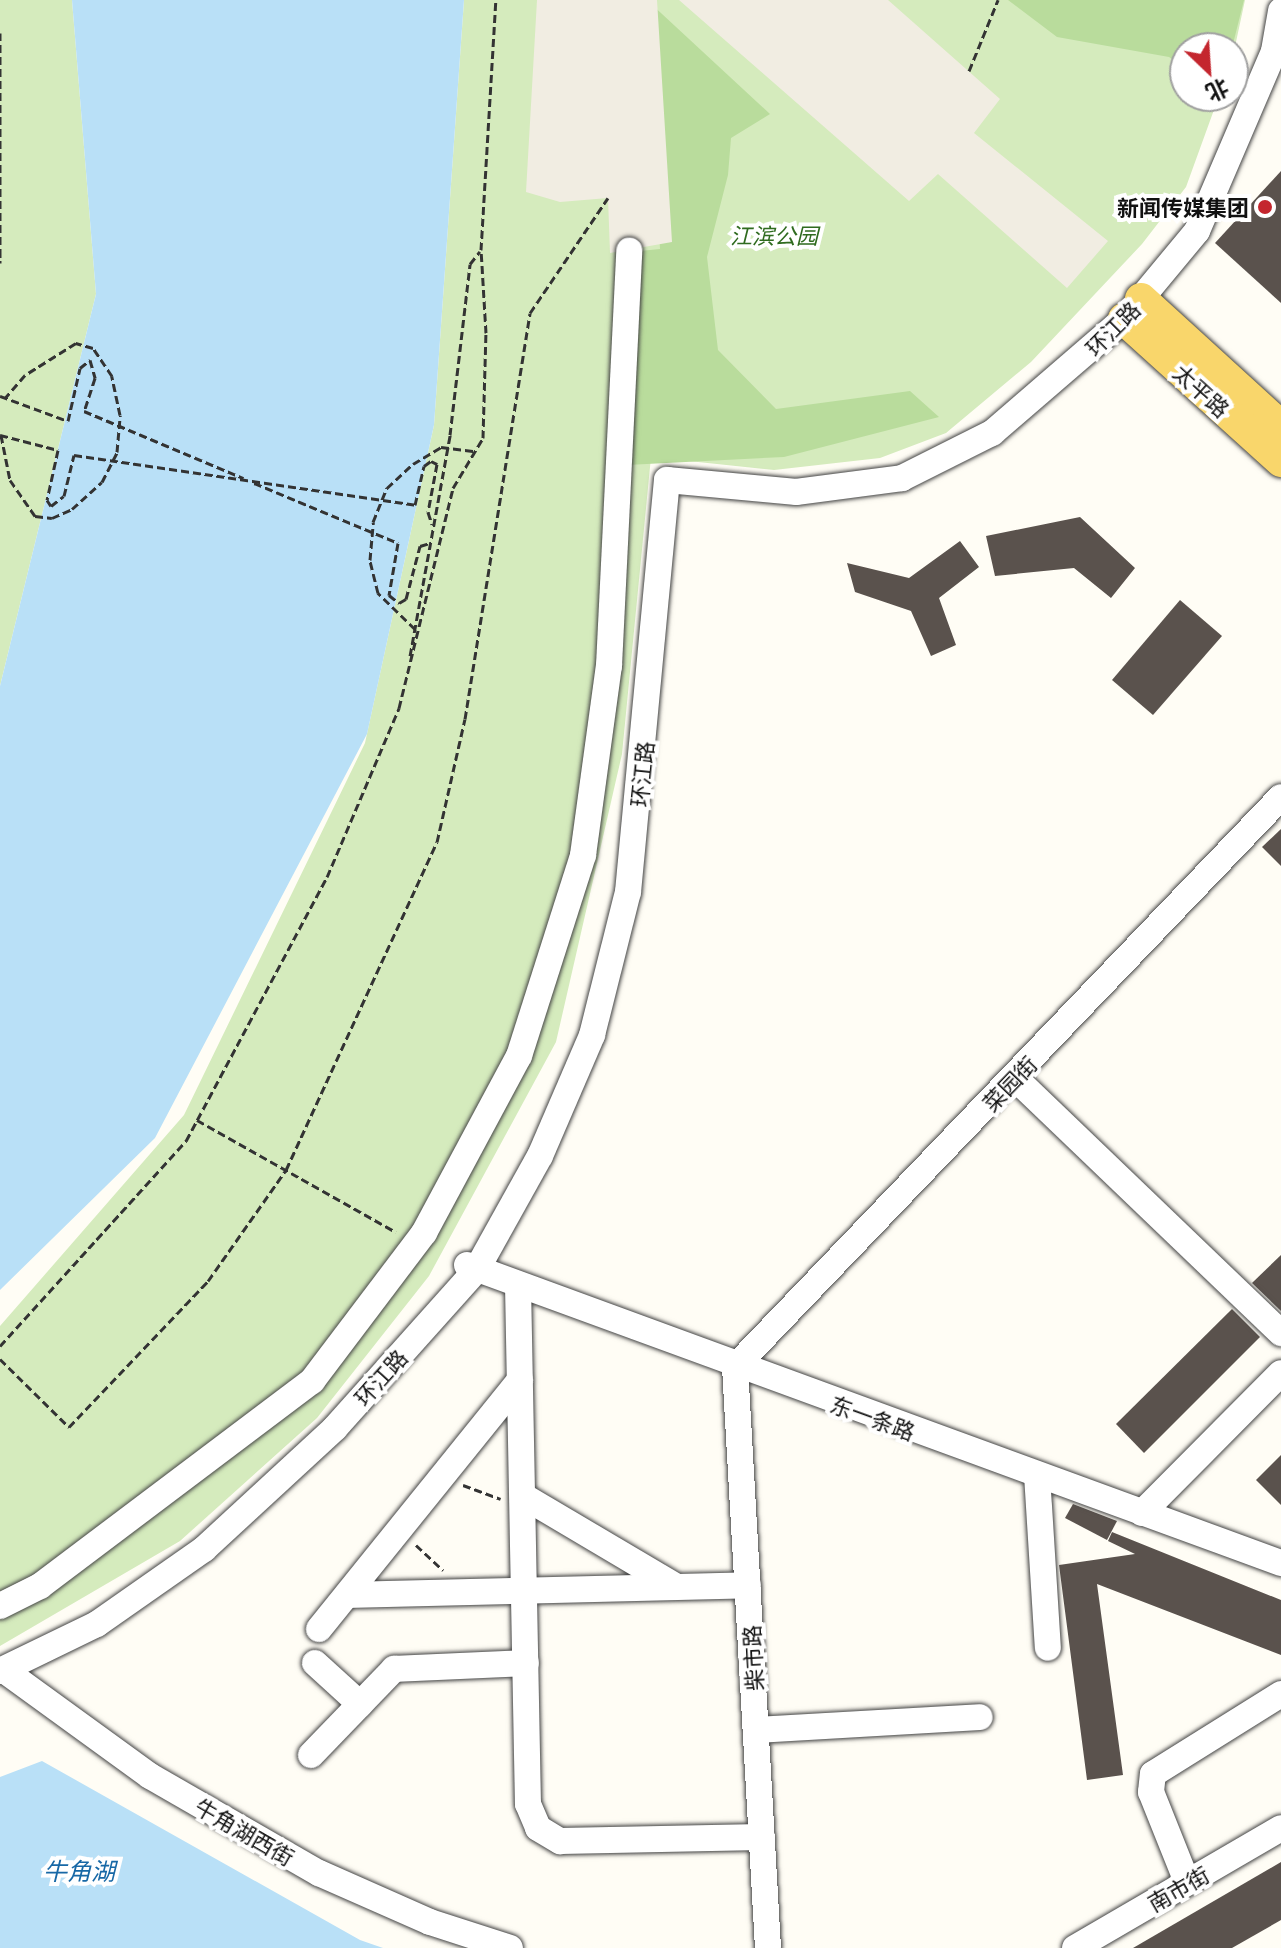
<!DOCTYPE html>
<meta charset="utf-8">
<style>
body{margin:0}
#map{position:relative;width:1281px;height:1948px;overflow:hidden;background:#fffdf5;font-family:Georgia,"Noto Sans SC",serif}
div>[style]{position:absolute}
.green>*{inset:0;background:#d5ebbd}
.forest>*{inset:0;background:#b9dc9c}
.plaza>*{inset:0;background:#f1ede2}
.water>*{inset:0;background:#b9e0f7}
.building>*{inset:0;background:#5a524d}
.path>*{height:3px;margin-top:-1.5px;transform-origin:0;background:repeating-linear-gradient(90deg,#333 0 8px,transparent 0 12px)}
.roads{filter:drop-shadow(0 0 2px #444) drop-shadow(0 0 2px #444)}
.minor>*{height:26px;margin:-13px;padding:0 13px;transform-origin:13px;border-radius:13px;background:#fff}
.major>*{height:32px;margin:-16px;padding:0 16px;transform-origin:16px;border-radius:16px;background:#f9d66b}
.path-bridge>*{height:3px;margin-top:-1.5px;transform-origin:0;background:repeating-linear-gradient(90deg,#333 0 8px,transparent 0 12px)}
.dots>*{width:22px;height:22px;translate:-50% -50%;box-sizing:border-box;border:4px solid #fff;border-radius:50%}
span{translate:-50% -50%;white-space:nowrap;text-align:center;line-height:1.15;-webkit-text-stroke:8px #fff;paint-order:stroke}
.poi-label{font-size:22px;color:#111;font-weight:700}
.right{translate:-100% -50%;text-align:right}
.park-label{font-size:22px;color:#2f6b1f;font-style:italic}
.street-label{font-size:22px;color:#111}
.water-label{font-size:24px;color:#1768a6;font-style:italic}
.north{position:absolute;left:1169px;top:32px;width:80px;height:80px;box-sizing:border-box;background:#fff;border:2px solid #a0a0a0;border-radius:50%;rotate:155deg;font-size:22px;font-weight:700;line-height:32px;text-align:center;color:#111}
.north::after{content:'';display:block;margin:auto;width:28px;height:36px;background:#c4262e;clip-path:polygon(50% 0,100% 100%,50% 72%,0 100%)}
</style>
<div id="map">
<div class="green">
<div style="clip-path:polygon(0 0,72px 0,96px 294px,0 686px)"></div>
<div style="clip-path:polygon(464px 0,1245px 0,1233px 56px,1233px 48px,1185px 48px,1185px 96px,1219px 96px,1186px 187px,1142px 244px,1031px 362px,946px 433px,880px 458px,774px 470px,651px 457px,622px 754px,556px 1042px,429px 1276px,317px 1418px,180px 1541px,0 1646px,0 1326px,184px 1115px,365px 743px,434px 425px)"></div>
</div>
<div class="forest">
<div style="clip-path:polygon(1008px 0,1244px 0,1232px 48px,1185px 48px,1185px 67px,1169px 57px,1057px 37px)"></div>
<div style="clip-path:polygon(648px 1px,770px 114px,731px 138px,728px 175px,707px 257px,718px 350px,776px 409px,910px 391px,939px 417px,784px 457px,627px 465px,630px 252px,660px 249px)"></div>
</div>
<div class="plaza">
<div style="clip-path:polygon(537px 0,657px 0,672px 242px,610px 253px,608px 198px,560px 202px,526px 192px)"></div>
<div style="clip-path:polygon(679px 0,888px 0,1000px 99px,974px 133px,1108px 241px,1067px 288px,938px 174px,909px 201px)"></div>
</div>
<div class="water">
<div style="clip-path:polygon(72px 0,464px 0,434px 425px,367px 734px,155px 1138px,0 1290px,0 686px,96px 294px)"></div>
<div style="clip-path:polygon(42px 1761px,360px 1940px,383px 1948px,0 1948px,0 1777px)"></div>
</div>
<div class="building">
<div style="clip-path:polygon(1281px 171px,1281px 303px,1215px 243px)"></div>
<div style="clip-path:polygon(1080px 517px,1135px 568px,1111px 598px,1074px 568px,995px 576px,986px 536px)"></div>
<div style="clip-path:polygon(960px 541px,979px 567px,939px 598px,956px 645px,931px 656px,911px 611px,855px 592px,847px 563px,909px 578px)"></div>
<div style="clip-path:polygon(1180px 600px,1222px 636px,1153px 715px,1112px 680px)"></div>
<div style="clip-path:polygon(1281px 829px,1281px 866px,1262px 847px)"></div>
<div style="clip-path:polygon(1281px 1255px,1281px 1311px,1252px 1283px)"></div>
<div style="clip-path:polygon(1232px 1309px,1260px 1337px,1144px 1453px,1116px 1424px)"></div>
<div style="clip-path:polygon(1281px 1455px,1281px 1505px,1256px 1480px)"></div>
<div style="clip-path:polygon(1073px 1504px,1117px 1521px,1107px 1540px,1065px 1518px)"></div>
<div style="clip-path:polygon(1112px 1532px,1281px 1600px,1281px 1655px,1097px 1584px,1123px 1775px,1087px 1780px,1059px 1565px,1135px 1554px,1108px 1541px)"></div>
<div style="clip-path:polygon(1281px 1862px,1281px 1920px,1232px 1948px,1133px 1948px)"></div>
</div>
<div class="path">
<div style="left:0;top:33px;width:230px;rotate:90deg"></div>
<div style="left:969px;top:71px;width:77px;rotate:-67.8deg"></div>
<div style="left:0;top:396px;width:72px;rotate:20.2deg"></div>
<div style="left:68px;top:421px;width:54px;rotate:-77.2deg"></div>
<div style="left:80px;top:368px;width:13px;rotate:-39deg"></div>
<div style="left:90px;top:360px;width:19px;rotate:74deg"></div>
<div style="left:95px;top:378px;width:35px;rotate:108deg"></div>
<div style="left:0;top:435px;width:60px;rotate:14.5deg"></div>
<div style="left:58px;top:450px;width:51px;rotate:102.4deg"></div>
<div style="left:47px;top:500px;width:7px;rotate:56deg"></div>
<div style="left:51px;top:506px;width:16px;rotate:-38deg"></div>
<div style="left:64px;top:496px;width:42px;rotate:-76.3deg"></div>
<div style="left:1px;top:435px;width:46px;rotate:78.7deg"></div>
<div style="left:10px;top:480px;width:44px;rotate:55.2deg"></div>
<div style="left:35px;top:516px;width:17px;rotate:7deg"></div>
<div style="left:52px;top:518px;width:22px;rotate:-24deg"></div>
<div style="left:72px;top:509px;width:40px;rotate:-42deg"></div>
<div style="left:102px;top:482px;width:34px;rotate:-63deg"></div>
<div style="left:117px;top:452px;width:37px;rotate:-85deg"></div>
<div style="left:120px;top:415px;width:40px;rotate:-102deg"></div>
<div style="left:112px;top:376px;width:34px;rotate:-124deg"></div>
<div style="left:93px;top:348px;width:18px;rotate:-164deg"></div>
<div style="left:76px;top:343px;width:60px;rotate:147.9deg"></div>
<div style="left:25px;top:375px;width:30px;rotate:131deg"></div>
<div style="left:415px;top:505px;width:40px;rotate:-77deg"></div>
<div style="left:424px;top:466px;width:9px;rotate:-36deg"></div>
<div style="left:431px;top:461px;width:7px;rotate:27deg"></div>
<div style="left:437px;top:464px;width:49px;rotate:100.6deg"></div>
<div style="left:428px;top:512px;width:13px;rotate:72deg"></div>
<div style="left:398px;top:543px;width:53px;rotate:99.8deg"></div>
<div style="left:389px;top:595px;width:13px;rotate:39deg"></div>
<div style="left:399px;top:603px;width:8px;rotate:-30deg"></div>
<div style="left:406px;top:599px;width:55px;rotate:-75.2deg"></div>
<div style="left:420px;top:546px;width:10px;rotate:-17deg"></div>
<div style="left:415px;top:629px;width:52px;rotate:-135.8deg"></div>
<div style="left:378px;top:593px;width:34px;rotate:-104deg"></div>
<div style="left:370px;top:560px;width:38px;rotate:-85deg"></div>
<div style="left:373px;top:522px;width:37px;rotate:-68deg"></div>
<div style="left:387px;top:488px;width:35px;rotate:-43deg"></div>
<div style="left:413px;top:464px;width:33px;rotate:-31deg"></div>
<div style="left:441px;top:447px;width:34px;rotate:7deg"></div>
<div style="left:410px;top:656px;width:225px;rotate:-79.7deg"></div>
<div style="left:450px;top:435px;width:172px;rotate:-83.3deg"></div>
<div style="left:470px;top:264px;width:16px;rotate:-52deg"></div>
<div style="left:197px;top:1120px;width:228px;rotate:29.4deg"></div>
<div style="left:0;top:1346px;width:277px;rotate:-47.8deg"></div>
<div style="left:186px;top:1141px;width:299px;rotate:-61.9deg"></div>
<div style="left:327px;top:877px;width:184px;rotate:-66.9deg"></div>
<div style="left:399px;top:708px;width:227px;rotate:-76.2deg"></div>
<div style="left:453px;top:488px;width:58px;rotate:-59deg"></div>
<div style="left:483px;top:438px;width:105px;rotate:-88.4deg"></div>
<div style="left:486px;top:333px;width:83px;rotate:-93.4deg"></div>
<div style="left:481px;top:250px;width:250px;rotate:-86.6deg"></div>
<div style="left:0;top:1359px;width:97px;rotate:44.6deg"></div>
<div style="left:69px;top:1427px;width:202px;rotate:-46.4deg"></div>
<div style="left:208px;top:1281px;width:136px;rotate:-54.9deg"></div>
<div style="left:286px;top:1170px;width:361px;rotate:-65.3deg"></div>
<div style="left:437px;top:842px;width:126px;rotate:-77.2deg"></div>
<div style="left:465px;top:719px;width:411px;rotate:-80.9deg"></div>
<div style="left:530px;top:313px;width:139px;rotate:-55.9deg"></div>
<div style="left:463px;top:1485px;width:40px;rotate:20.2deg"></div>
<div style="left:416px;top:1545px;width:37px;rotate:43deg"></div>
</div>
<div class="roads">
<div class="minor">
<div style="left:1014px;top:1077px;width:370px;rotate:43.8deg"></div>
<div style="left:467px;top:1265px;width:867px;rotate:20.11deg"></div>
<div style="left:518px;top:1285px;width:519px;rotate:88.9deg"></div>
<div style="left:528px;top:1804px;width:26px;rotate:67deg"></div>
<div style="left:538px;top:1828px;width:26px;rotate:31deg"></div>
<div style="left:560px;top:1841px;width:202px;rotate:-1.1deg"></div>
<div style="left:1037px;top:1475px;width:173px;rotate:86.4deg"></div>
<div style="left:523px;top:1496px;width:177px;rotate:30.6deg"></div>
<div style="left:1142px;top:1513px;width:197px;rotate:-45.2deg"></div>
<div style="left:348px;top:1595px;width:400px;rotate:-1.4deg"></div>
<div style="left:0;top:1606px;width:45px;rotate:-26.6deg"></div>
<div style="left:40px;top:1586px;width:341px;rotate:-37deg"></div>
<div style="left:312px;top:1381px;width:186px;rotate:-52.9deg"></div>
<div style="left:424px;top:1233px;width:201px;rotate:-61.8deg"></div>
<div style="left:519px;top:1056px;width:211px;rotate:-72.3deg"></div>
<div style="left:583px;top:855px;width:191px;rotate:-82.2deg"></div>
<div style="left:609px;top:666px;width:416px;rotate:-87.2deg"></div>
<div style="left:319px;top:1629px;width:320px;rotate:-51.1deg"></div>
<div style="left:315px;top:1663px;width:61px;rotate:42.3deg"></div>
<div style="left:4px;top:1670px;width:180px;rotate:36deg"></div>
<div style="left:150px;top:1776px;width:195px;rotate:29.9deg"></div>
<div style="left:319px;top:1873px;width:121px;rotate:23.8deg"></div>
<div style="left:430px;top:1922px;width:84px;rotate:18deg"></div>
<div style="left:0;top:1671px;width:108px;rotate:-25.9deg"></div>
<div style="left:97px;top:1624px;width:131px;rotate:-35deg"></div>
<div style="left:204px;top:1549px;width:178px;rotate:-42.7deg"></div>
<div style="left:335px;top:1428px;width:213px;rotate:-48.2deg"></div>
<div style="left:477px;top:1269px;width:129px;rotate:-60.9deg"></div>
<div style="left:540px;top:1156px;width:132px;rotate:-66.7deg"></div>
<div style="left:592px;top:1035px;width:147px;rotate:-75.9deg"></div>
<div style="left:628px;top:892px;width:414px;rotate:-84.6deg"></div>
<div style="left:667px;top:480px;width:130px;rotate:5.3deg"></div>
<div style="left:796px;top:492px;width:107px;rotate:-7.5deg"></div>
<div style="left:902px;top:478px;width:101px;rotate:-26.6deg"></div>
<div style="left:992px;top:433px;width:174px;rotate:-40.8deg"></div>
<div style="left:1124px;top:319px;width:114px;rotate:-50.3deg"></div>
<div style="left:1197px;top:231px;width:196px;rotate:-66.8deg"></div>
<div style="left:1274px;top:51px;width:41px;rotate:-80.1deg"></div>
<div style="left:756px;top:1730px;width:224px;rotate:-3.3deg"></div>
<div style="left:311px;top:1755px;width:120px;rotate:-46deg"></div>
<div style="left:394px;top:1669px;width:132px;rotate:-2.6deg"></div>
<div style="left:1187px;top:1882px;width:97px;rotate:-111.8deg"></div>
<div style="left:1151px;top:1792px;width:18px;rotate:-84deg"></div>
<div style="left:1153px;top:1774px;width:151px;rotate:-32deg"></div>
<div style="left:768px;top:1948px;width:582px;rotate:-93.25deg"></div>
<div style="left:735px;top:1367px;width:789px;rotate:-46.23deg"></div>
<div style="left:1075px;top:1948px;width:238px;rotate:-30.2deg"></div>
</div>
<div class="major">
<div style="left:1141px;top:299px;width:190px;rotate:42.4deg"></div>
<div style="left:1124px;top:319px;width:212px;rotate:42.1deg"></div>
</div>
</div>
<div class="path-bridge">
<div style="left:84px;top:411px;width:173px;rotate:22.8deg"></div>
<div style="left:74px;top:455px;width:345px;rotate:8.3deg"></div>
<div style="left:254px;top:483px;width:156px;rotate:22.6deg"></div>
</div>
<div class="dots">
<div style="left:1265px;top:207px;background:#c4262e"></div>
</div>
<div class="poi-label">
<span class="right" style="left:1249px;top:207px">新闻传媒集团</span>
</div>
<div class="park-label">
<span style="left:774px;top:235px">江滨公园</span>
</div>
<div class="street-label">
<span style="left:1112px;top:328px;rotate:-45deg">环江路</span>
<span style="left:1202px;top:390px;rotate:42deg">太平路</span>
<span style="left:641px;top:774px;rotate:-84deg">环江路</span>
<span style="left:1009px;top:1083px;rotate:-46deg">菜园街</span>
<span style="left:380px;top:1377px;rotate:-48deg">环江路</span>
<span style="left:873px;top:1417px;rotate:20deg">东一条路</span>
<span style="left:752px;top:1658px;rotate:-93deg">柴市路</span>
<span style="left:245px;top:1831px;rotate:30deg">牛角湖西街</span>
<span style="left:1178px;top:1888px;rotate:-30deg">南市街</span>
</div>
<div class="water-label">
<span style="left:79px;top:1870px">牛角湖</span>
</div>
<div class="north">北</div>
</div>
